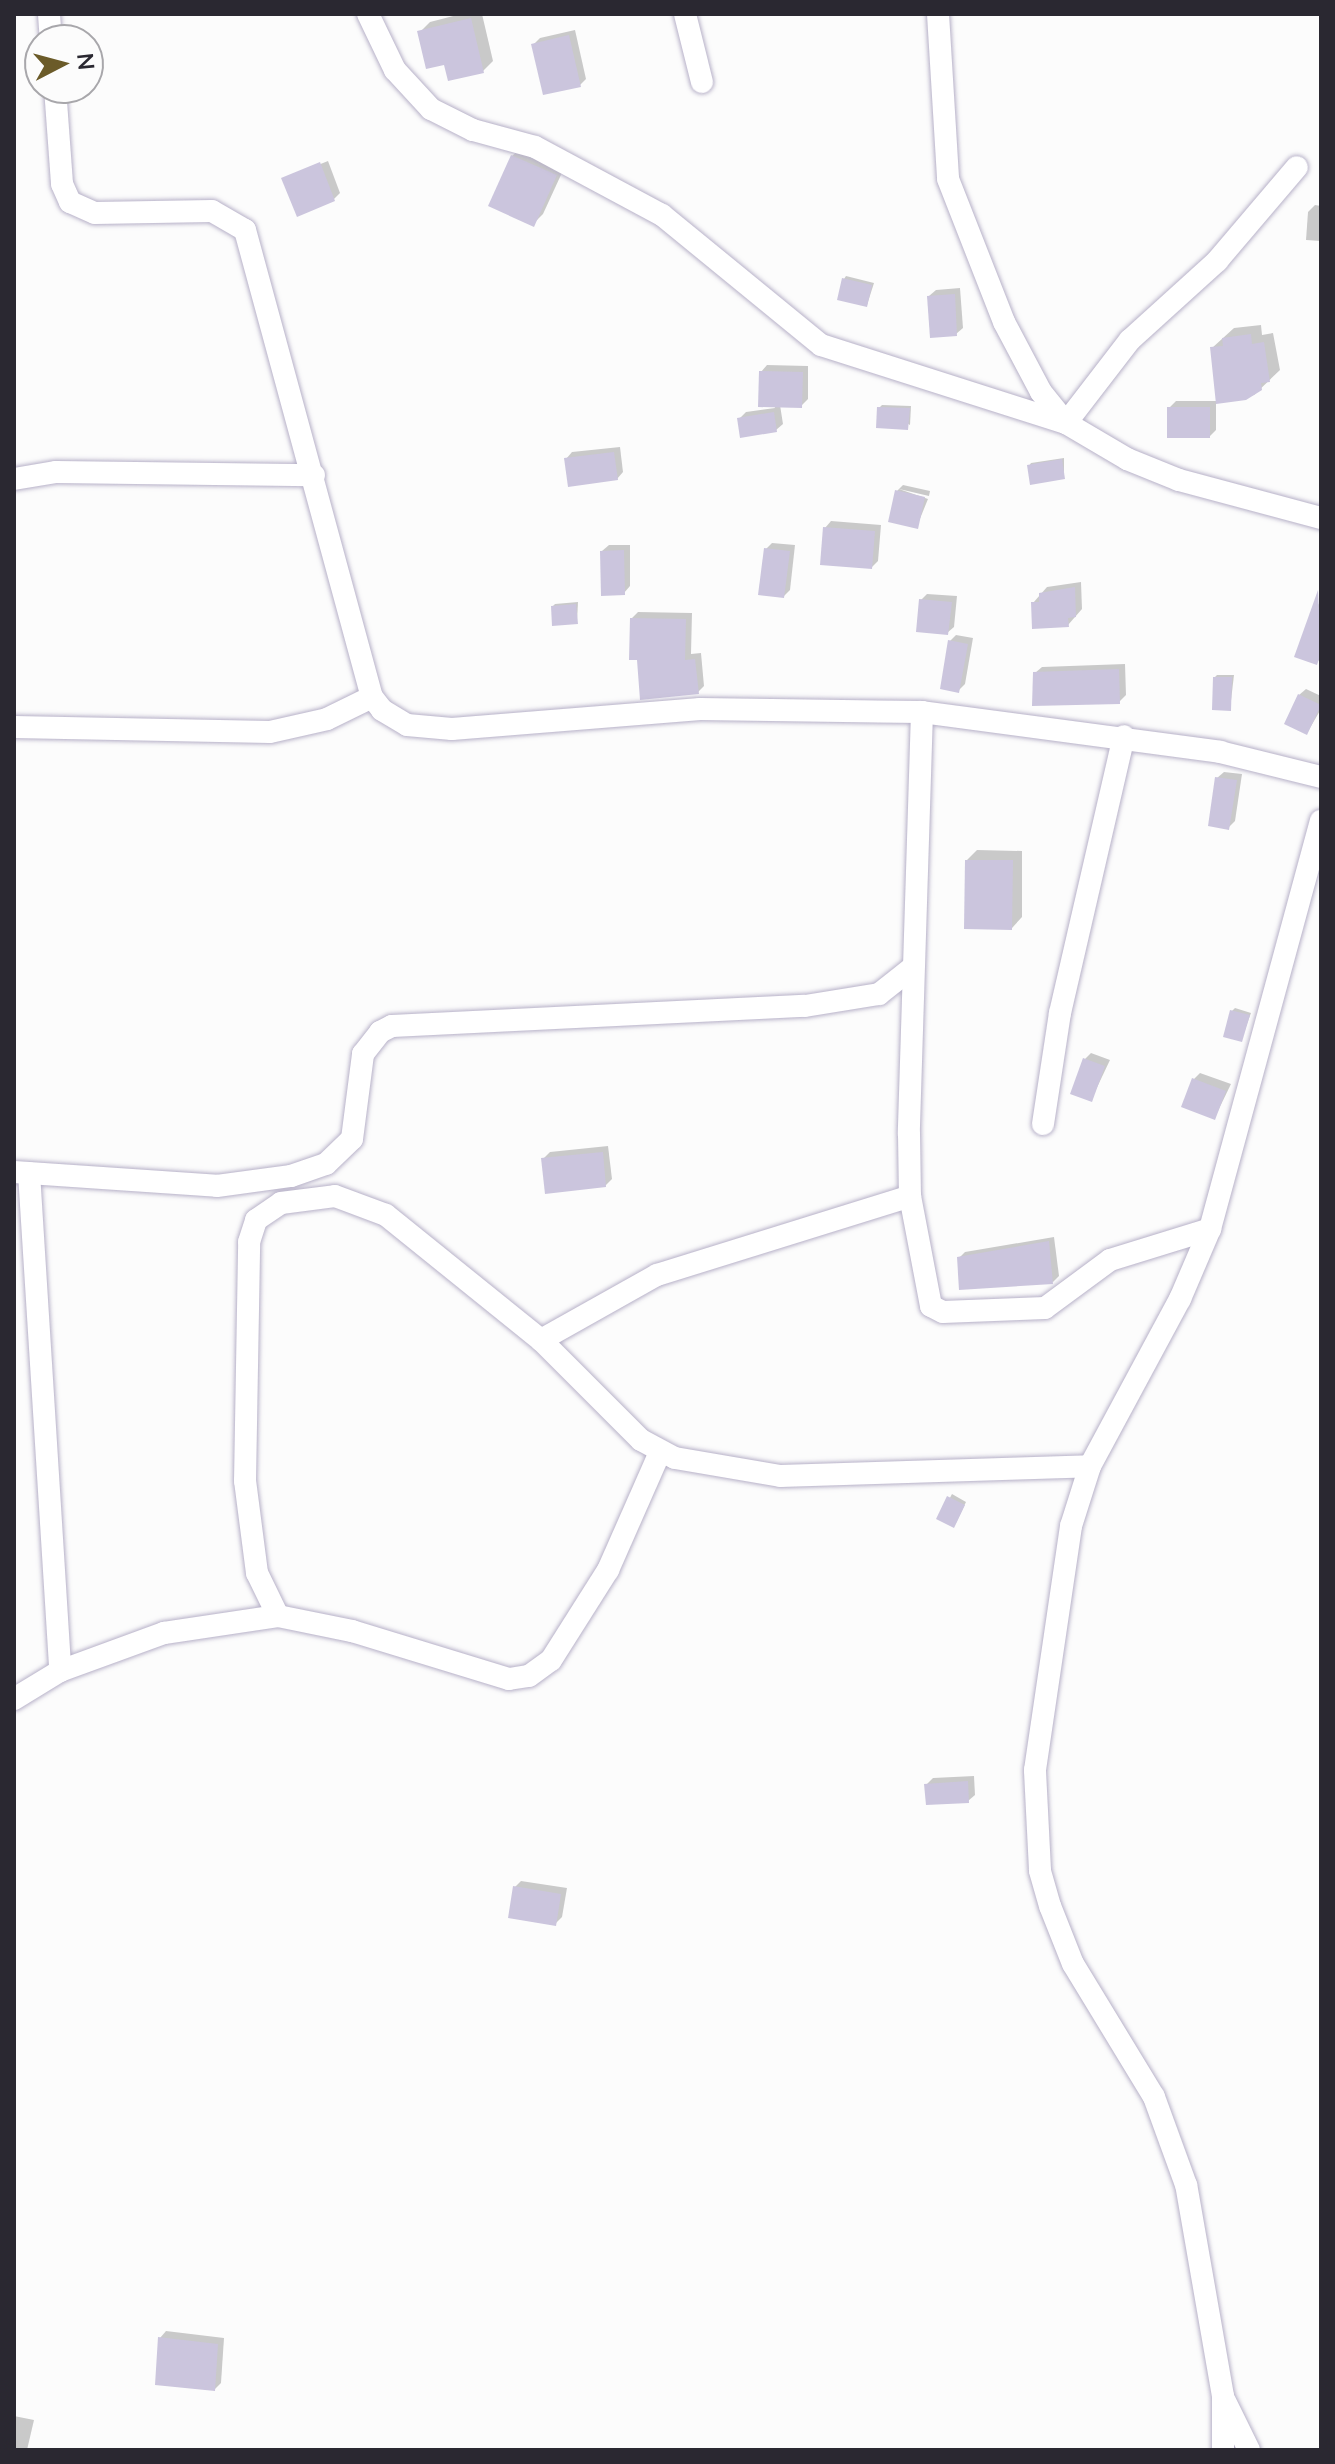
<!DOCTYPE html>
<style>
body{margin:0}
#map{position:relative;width:1335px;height:2464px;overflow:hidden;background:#fcfcfc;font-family:Lato,sans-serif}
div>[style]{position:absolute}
.shadow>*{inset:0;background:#0003}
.building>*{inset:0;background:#cbc5dd}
.roads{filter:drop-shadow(0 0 2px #b7b1c8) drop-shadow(0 0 2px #b7b1c8)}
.minor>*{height:22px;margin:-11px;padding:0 11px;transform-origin:11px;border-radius:11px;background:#fff}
span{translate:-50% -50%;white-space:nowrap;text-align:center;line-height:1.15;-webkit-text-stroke:7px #fcfcfc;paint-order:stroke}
.frame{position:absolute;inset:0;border:16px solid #2a2831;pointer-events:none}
.north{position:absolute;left:24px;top:24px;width:80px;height:80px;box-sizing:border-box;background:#fcfcfc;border:2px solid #a8a7ab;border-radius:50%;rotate:84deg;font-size:22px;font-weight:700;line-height:32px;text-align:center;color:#2a2831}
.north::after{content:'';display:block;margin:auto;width:28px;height:36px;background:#6b5b29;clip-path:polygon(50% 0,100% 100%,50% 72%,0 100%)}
</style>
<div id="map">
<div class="shadow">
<div style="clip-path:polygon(461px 14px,482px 14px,493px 61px,483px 71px,446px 63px,420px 32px,430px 22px)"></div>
<div style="clip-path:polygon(575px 30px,586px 79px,580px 85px,534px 44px,540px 38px)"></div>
<div style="clip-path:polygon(523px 146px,566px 164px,543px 214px,533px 224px,512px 156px)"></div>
<div style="clip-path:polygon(328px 161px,340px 193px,334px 199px,283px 179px)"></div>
<div style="clip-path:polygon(1315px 205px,1321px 206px,1321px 241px,1306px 240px,1308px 212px)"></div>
<div style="clip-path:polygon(846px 276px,874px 283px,867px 305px,844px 279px)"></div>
<div style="clip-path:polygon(960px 288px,963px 328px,956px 334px,929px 296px,936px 290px)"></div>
<div style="clip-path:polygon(1261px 325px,1262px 335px,1273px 333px,1280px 370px,1254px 395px,1216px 402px,1216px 430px,1210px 436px,1169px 408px,1176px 401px,1218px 401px,1212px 348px,1234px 328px)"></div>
<div style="clip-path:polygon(767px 365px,808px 366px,808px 399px,801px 406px,780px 405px,783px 424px,776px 430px,739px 419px,746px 412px,775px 408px,761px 372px)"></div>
<div style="clip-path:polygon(882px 405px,911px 406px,910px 425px,879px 408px)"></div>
<div style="clip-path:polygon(620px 447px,623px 472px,617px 479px,566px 459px,572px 452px)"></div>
<div style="clip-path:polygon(1064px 458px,1064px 478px,1029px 466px,1031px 463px)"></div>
<div style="clip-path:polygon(903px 485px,930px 491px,929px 496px,899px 489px)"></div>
<div style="clip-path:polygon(899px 489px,928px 499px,917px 526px,897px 491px)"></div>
<div style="clip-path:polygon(831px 521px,881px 525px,878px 561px,872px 567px,825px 528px)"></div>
<div style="clip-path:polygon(772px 543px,795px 545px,790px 590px,784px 596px,766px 549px)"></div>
<div style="clip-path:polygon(609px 545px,630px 545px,630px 586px,624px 593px,602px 551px)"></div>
<div style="clip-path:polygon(1081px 582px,1082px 609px,1068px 625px,1033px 603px,1047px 587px)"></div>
<div style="clip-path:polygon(927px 594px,957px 596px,954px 627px,947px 633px,921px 600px)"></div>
<div style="clip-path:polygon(578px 602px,577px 622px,553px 606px,555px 604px)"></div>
<div style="clip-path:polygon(1321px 602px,1321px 658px,1316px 663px,1314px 608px)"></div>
<div style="clip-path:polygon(638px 612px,692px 613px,691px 654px,701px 653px,704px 686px,698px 692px,632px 618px)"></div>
<div style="clip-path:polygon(956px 635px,973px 638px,965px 684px,959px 690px,950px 641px)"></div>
<div style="clip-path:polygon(1125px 664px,1126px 695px,1119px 702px,1035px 673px,1042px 667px)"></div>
<div style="clip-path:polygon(1217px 675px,1234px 675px,1230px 709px,1215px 677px)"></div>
<div style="clip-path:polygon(1306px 689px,1321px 696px,1321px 709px,1307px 733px,1299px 695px)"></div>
<div style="clip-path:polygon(1224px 772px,1242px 774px,1235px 821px,1228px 828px,1217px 778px)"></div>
<div style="clip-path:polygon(977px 850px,1022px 851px,1022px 917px,1012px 928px,967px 860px)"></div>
<div style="clip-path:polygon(1235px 1008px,1251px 1013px,1241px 1040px,1232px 1011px)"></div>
<div style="clip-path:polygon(1091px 1053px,1110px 1060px,1091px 1100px,1084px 1060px)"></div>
<div style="clip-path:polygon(1200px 1073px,1231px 1084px,1215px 1117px,1194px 1079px)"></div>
<div style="clip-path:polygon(608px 1146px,612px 1179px,605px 1186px,543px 1159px,550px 1152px)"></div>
<div style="clip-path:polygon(1054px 1237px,1059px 1276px,1053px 1282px,959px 1258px,965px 1252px)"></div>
<div style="clip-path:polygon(952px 1494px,966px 1502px,956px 1523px,939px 1518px)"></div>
<div style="clip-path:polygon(974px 1776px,975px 1795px,968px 1801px,927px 1784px,933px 1778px)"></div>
<div style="clip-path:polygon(521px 1881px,567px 1888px,562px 1917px,555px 1924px,515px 1887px)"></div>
<div style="clip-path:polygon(166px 2331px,224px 2338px,221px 2383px,215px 2389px,160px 2338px)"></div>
<div style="clip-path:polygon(14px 2416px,34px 2420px,27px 2450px,14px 2450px)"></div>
</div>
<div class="building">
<div style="clip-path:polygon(471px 18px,484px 73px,448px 81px,444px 65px,426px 69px,417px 31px)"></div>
<div style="clip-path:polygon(569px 35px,581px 87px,543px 95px,531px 44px)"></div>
<div style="clip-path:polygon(511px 155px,557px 175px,534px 227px,488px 206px)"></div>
<div style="clip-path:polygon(320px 162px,335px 201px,297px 217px,281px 178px)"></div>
<div style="clip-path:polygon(842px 278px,872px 285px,867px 307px,837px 300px)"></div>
<div style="clip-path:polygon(955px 294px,957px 336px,930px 338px,927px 296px)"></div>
<div style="clip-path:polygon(1251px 334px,1252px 344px,1264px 342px,1270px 382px,1261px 383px,1262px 390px,1246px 400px,1216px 404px,1210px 347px,1223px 346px,1222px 338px)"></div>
<div style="clip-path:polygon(759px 371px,803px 372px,802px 408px,758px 407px)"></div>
<div style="clip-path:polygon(877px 407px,910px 408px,908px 430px,876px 428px)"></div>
<div style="clip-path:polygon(1167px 407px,1210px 407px,1210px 438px,1167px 438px)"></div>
<div style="clip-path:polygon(774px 412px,777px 432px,740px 438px,737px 418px)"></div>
<div style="clip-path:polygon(614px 452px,618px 480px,568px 487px,564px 458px)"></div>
<div style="clip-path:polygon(1062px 459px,1065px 479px,1030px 485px,1027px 465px)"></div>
<div style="clip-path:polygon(895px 490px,925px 497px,918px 529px,888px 522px)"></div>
<div style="clip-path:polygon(823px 527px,875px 531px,872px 569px,820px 565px)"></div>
<div style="clip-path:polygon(764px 548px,790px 551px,784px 598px,758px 595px)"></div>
<div style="clip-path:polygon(624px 550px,625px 595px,601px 596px,600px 551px)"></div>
<div style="clip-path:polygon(1075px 587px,1076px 617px,1068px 618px,1069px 627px,1032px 629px,1031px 602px,1039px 602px,1039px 593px)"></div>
<div style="clip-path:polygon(1318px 590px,1321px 653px,1317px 665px,1294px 657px)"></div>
<div style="clip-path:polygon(919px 599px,952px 602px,948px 635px,916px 632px)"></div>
<div style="clip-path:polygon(576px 604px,578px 624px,552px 626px,551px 606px)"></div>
<div style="clip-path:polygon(630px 618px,686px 619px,685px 660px,695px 659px,699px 694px,640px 700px,637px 660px,629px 660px)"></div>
<div style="clip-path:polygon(948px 640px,968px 644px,959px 693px,940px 689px)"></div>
<div style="clip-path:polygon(1119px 669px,1120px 704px,1032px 706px,1033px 672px)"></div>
<div style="clip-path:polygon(1213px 677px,1232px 677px,1231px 711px,1212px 710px)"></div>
<div style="clip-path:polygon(1298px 694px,1321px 705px,1307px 735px,1284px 724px)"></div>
<div style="clip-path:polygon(1215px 777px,1237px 780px,1229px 830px,1208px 826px)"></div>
<div style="clip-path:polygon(965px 860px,1013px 860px,1012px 930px,964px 929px)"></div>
<div style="clip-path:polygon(1230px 1010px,1250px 1015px,1242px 1042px,1223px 1037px)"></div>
<div style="clip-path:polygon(1083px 1058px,1105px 1066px,1092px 1102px,1070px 1094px)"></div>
<div style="clip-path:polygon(1192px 1078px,1226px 1091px,1215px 1120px,1181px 1107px)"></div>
<div style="clip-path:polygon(603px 1152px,606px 1187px,545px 1194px,541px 1158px)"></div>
<div style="clip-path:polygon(1049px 1241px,1053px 1284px,959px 1290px,957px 1257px)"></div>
<div style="clip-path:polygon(947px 1496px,965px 1505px,954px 1528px,936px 1519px)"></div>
<div style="clip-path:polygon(968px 1781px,969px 1803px,926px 1805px,924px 1784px)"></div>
<div style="clip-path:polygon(513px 1886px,561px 1894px,556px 1926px,508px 1918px)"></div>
<div style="clip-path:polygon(158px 2337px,218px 2344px,215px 2391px,155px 2385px)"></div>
</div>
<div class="roads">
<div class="minor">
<div style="left:49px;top:14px;width:26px;rotate:86deg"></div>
<div style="left:368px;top:14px;width:62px;rotate:64.3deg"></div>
<div style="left:395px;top:70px;width:53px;rotate:47.3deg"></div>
<div style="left:431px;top:109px;width:47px;rotate:26.6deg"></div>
<div style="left:473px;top:130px;width:64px;rotate:15.3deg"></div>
<div style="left:535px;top:147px;width:144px;rotate:28.2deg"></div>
<div style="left:662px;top:215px;width:205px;rotate:39.3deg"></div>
<div style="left:821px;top:345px;width:257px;rotate:17.7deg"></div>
<div style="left:1066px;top:423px;width:105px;rotate:-52.4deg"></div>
<div style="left:1130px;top:340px;width:118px;rotate:-42.2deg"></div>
<div style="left:1217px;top:261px;width:123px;rotate:-49.6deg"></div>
<div style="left:685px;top:14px;width:70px;rotate:76deg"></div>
<div style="left:938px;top:14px;width:165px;rotate:86.5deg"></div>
<div style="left:948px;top:179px;width:154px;rotate:68.6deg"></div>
<div style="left:1004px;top:322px;width:79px;rotate:62.1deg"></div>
<div style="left:1041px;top:392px;width:40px;rotate:51deg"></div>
<div style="left:1066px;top:423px;width:71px;rotate:30.5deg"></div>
<div style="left:1127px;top:459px;width:56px;rotate:22deg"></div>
<div style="left:1179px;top:480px;width:147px;rotate:15deg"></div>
<div style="left:55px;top:88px;width:96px;rotate:85.8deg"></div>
<div style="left:62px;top:184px;width:20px;rotate:66deg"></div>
<div style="left:70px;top:202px;width:27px;rotate:24deg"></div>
<div style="left:95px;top:213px;width:117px;rotate:-1deg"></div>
<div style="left:212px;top:211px;width:38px;rotate:30deg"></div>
<div style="left:245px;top:230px;width:484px;rotate:74.8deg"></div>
<div style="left:372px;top:697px;width:16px;rotate:52deg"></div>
<div style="left:382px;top:710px;width:29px;rotate:31deg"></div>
<div style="left:407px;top:725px;width:45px;rotate:5.1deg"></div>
<div style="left:452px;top:729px;width:249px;rotate:-4.6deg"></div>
<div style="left:700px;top:709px;width:222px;rotate:0.8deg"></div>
<div style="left:922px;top:712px;width:301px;rotate:7.6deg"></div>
<div style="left:1220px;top:752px;width:104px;rotate:13.9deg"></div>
<div style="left:14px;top:479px;width:43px;rotate:-9.5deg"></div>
<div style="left:56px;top:472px;width:258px;rotate:0.7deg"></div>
<div style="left:922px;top:712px;width:422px;rotate:91.8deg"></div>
<div style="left:909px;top:1134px;width:62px;rotate:89.1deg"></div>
<div style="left:910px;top:1196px;width:112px;rotate:79.2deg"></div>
<div style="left:931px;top:1306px;width:13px;rotate:27deg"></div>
<div style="left:943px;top:1312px;width:102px;rotate:-2.2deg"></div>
<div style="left:1045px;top:1308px;width:81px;rotate:-36.4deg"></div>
<div style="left:1110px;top:1260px;width:105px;rotate:-17.2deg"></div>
<div style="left:14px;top:727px;width:256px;rotate:1.1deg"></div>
<div style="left:270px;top:732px;width:58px;rotate:-12.8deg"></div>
<div style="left:327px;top:719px;width:50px;rotate:-26.1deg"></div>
<div style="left:1043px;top:1124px;width:112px;rotate:-81.3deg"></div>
<div style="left:1060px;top:1013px;width:284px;rotate:-77deg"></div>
<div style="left:14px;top:1172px;width:203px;rotate:3.9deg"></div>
<div style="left:217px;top:1186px;width:75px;rotate:-7.7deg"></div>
<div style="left:291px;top:1176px;width:37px;rotate:-19deg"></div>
<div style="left:326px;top:1164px;width:36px;rotate:-44deg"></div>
<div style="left:352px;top:1139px;width:86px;rotate:-82.6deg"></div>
<div style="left:363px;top:1054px;width:28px;rotate:-52deg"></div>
<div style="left:380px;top:1032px;width:13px;rotate:-27deg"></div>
<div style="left:392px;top:1026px;width:413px;rotate:-2.8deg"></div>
<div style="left:805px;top:1006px;width:75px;rotate:-9.2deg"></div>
<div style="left:879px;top:994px;width:42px;rotate:-38.2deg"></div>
<div style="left:29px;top:1173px;width:499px;rotate:86.4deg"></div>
<div style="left:541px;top:1340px;width:133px;rotate:-29.3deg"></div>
<div style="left:657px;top:1275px;width:265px;rotate:-17.3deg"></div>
<div style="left:278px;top:1616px;width:48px;rotate:-116deg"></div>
<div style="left:257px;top:1573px;width:93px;rotate:-97.4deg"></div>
<div style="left:245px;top:1481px;width:239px;rotate:-89deg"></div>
<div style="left:249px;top:1242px;width:23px;rotate:-72deg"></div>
<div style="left:256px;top:1220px;width:30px;rotate:-34deg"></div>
<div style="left:281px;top:1203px;width:54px;rotate:-7.4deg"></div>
<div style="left:335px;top:1196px;width:54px;rotate:20.4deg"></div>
<div style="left:386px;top:1215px;width:199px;rotate:38.9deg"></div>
<div style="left:541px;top:1340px;width:141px;rotate:45deg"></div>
<div style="left:641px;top:1440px;width:38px;rotate:28deg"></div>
<div style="left:675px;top:1458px;width:107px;rotate:9.7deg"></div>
<div style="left:780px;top:1476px;width:310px;rotate:-1.8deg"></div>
<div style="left:14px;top:1699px;width:54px;rotate:-31.3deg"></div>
<div style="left:60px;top:1671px;width:111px;rotate:-20.1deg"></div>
<div style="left:164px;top:1633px;width:115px;rotate:-8.5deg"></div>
<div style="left:278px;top:1616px;width:76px;rotate:11.5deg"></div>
<div style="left:352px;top:1631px;width:164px;rotate:17deg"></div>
<div style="left:509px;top:1679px;width:20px;rotate:-9deg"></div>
<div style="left:529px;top:1676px;width:27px;rotate:-36deg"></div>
<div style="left:551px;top:1660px;width:107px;rotate:-57.7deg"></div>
<div style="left:608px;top:1570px;width:129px;rotate:-66.2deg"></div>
<div style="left:1225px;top:2401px;width:55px;rotate:63.9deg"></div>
<div style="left:1223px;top:2450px;width:54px;rotate:-90deg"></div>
<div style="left:1223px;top:2396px;width:214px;rotate:-99.9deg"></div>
<div style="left:1186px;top:2185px;width:94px;rotate:-110deg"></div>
<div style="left:1154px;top:2097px;width:156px;rotate:-121.3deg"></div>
<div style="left:1073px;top:1964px;width:62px;rotate:-111.6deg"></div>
<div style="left:1050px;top:1906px;width:37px;rotate:-106deg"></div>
<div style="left:1040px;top:1870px;width:100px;rotate:-92.9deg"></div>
<div style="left:1035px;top:1770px;width:247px;rotate:-81.6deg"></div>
<div style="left:1071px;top:1526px;width:63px;rotate:-72.4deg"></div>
<div style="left:1090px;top:1466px;width:190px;rotate:-61.7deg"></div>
<div style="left:1180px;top:1299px;width:76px;rotate:-66.8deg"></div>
<div style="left:1210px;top:1229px;width:423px;rotate:-74.8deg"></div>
</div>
</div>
<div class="frame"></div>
<div class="north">N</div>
</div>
